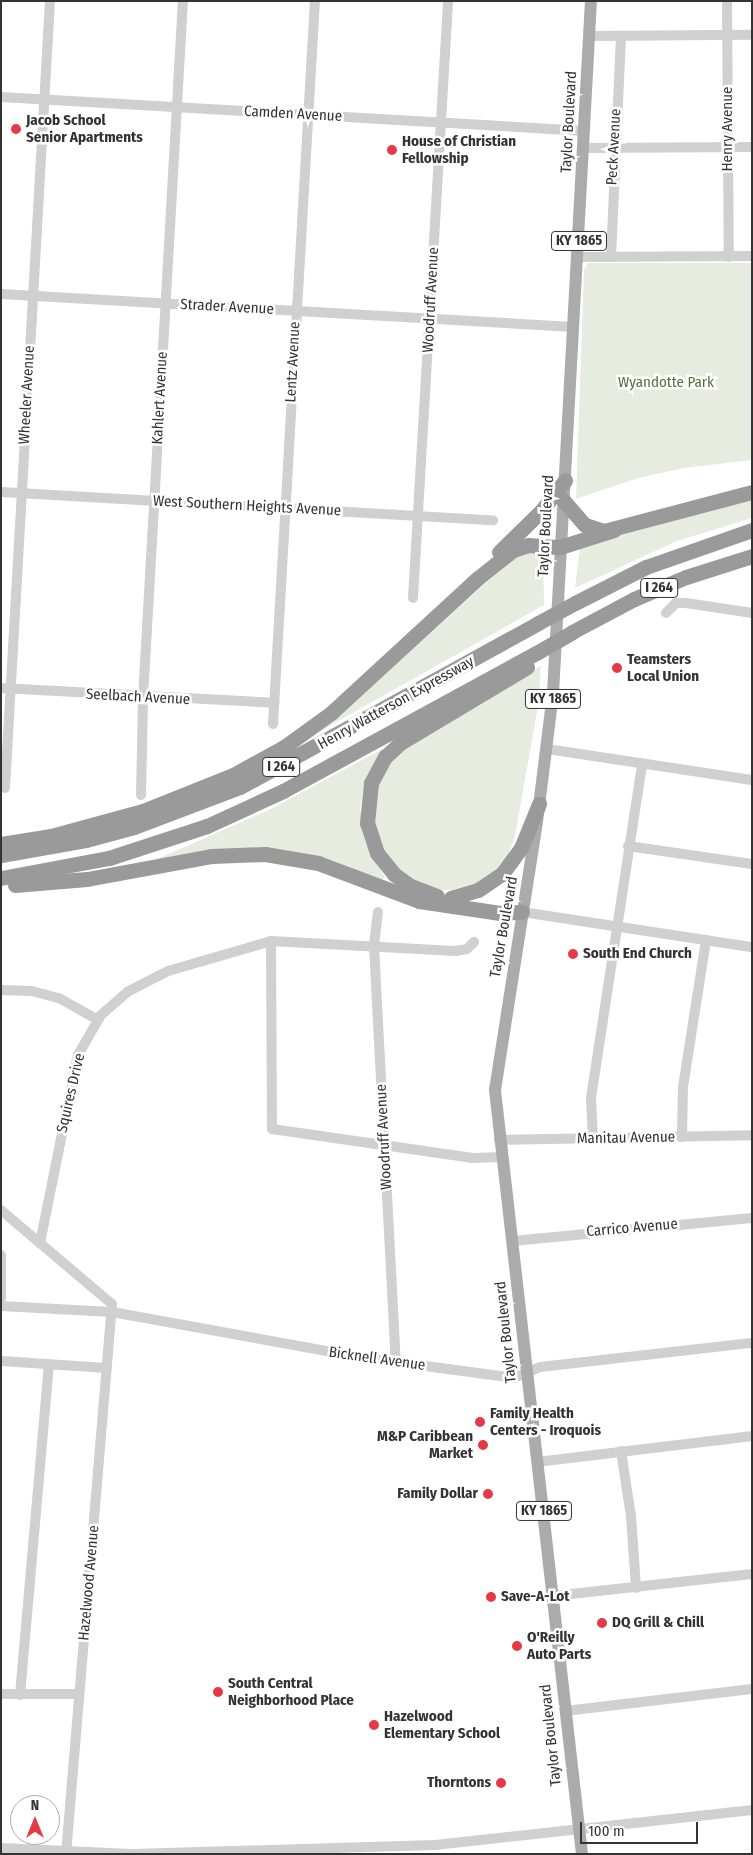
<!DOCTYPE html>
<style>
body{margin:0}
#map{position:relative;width:753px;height:1855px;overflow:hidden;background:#fff;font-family:"Fira Sans Condensed",sans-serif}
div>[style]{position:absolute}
.green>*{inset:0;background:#e6ecdf}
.minor>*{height:10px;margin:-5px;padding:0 5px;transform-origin:5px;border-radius:5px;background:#d0d0d0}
.major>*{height:12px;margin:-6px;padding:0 6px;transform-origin:6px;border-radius:6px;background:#ababab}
.highway>*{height:15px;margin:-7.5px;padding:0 7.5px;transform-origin:7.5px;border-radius:7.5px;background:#9a9a9a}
.highway-bridge>*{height:15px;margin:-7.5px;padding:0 7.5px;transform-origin:7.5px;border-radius:7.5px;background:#9a9a9a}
.dots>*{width:14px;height:14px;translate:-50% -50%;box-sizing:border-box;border:2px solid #fff;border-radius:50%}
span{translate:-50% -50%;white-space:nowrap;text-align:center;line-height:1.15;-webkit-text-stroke:5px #fff;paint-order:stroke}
.shield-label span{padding:1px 4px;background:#fff;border:1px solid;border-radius:4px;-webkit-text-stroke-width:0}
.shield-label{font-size:14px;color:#333;font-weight:700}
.street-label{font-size:15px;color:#333}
.poi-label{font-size:15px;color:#333;font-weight:700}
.left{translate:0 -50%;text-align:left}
.right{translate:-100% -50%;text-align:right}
.park-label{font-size:15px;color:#56703f}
.frame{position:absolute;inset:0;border:2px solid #333;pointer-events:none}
.north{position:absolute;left:10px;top:1795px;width:50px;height:50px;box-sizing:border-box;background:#fff;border:1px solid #adadad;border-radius:50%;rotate:0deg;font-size:14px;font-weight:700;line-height:20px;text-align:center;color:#333}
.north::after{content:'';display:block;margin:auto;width:18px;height:22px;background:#e63946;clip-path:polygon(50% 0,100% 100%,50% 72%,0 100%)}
.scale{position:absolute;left:580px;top:1822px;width:118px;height:22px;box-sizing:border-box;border:2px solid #333;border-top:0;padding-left:6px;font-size:15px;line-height:18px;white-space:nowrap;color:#333;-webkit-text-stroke:4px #fff;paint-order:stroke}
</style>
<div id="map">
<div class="green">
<div style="clip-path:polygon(588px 263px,752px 263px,752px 460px,684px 468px,638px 478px,576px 499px,584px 270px)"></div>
<div style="clip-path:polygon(752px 498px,752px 518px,677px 541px,575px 588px,580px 547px)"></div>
<div style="clip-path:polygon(535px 550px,543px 553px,544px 605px,310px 737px,374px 684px,517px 555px)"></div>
<div style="clip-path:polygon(541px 666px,538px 706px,515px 836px,505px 863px,483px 881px,452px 890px,441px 890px,411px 880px,388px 860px,373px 826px,374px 795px,386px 764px,405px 747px)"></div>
<div style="clip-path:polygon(384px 748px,364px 783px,360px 808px,365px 841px,385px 878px,379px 880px,332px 862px,155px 860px,271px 809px)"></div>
</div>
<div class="minor">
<div style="left:727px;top:1px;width:256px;rotate:89.6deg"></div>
<div style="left:590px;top:36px;width:162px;rotate:-0.4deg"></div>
<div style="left:1px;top:97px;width:585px;rotate:3.33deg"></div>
<div style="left:584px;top:148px;width:168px;rotate:-0.3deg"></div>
<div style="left:578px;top:257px;width:174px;rotate:-0.3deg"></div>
<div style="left:611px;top:257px;width:221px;rotate:-87.4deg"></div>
<div style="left:1px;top:294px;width:573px;rotate:3.3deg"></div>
<div style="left:1px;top:492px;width:493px;rotate:3.3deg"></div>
<div style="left:413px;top:598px;width:598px;rotate:-86.64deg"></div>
<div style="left:666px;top:613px;width:14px;rotate:-45deg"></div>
<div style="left:676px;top:603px;width:10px"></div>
<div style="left:686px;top:603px;width:67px;rotate:8.6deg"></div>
<div style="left:1px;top:688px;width:274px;rotate:3.1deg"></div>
<div style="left:273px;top:724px;width:724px;rotate:-86.68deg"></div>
<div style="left:547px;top:749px;width:207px;rotate:8.6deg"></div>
<div style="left:5px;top:788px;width:788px;rotate:-86.73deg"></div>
<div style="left:141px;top:795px;width:97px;rotate:-88.8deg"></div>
<div style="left:143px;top:698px;width:698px;rotate:-86.72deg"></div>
<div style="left:628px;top:846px;width:125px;rotate:8.3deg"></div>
<div style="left:378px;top:912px;width:34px;rotate:97deg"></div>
<div style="left:374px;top:946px;width:417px;rotate:87deg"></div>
<div style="left:522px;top:912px;width:233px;rotate:8.7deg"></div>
<div style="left:271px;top:941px;width:188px;rotate:89.7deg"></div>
<div style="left:272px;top:1129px;width:203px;rotate:8.2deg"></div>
<div style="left:473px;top:1158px;width:29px;rotate:-2deg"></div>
<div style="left:1px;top:990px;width:31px;rotate:2deg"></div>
<div style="left:32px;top:991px;width:28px;rotate:15deg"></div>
<div style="left:59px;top:998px;width:45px;rotate:29.4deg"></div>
<div style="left:682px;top:1137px;width:50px;rotate:-88.9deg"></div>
<div style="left:683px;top:1087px;width:149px;rotate:-81.1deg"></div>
<div style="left:593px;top:1138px;width:40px;rotate:-92.9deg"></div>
<div style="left:591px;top:1098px;width:339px;rotate:-81.3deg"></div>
<div style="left:499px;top:1140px;width:253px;rotate:-1.1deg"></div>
<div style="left:1px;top:1210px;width:145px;rotate:40.3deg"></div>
<div style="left:112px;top:1304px;width:552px;rotate:94.78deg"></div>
<div style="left:513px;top:1241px;width:240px;rotate:-5.5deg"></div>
<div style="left:40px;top:1243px;width:192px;rotate:-78.6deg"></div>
<div style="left:78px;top:1055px;width:46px;rotate:-60.1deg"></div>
<div style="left:101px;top:1015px;width:35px;rotate:-41deg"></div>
<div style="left:127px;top:992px;width:46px;rotate:-27.1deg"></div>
<div style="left:168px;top:971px;width:107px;rotate:-16.2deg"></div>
<div style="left:271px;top:941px;width:184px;rotate:3.1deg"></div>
<div style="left:455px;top:951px;width:12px;rotate:-9deg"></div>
<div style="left:467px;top:949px;width:10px;rotate:-45deg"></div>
<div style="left:1px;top:1255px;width:43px;rotate:90deg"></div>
<div style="left:1px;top:1306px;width:111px;rotate:3.1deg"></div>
<div style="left:112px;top:1312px;width:251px;rotate:10.3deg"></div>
<div style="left:359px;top:1357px;width:156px;rotate:7.7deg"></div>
<div style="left:514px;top:1378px;width:28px;rotate:-23deg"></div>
<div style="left:540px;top:1367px;width:213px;rotate:-6.5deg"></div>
<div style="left:1px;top:1361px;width:106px;rotate:3.8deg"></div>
<div style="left:621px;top:1451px;width:66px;rotate:81.3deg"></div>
<div style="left:631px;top:1516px;width:72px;rotate:86deg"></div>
<div style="left:537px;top:1462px;width:217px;rotate:-6.9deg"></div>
<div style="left:553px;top:1596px;width:200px;rotate:-6.3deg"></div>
<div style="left:1px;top:1694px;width:78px"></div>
<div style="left:20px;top:1695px;width:332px;rotate:-85deg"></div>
<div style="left:565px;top:1711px;width:188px;rotate:-6.7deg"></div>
<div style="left:1px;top:1848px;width:131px;rotate:2.6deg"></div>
<div style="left:132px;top:1854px;width:303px;rotate:-1.7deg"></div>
<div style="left:435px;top:1845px;width:319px;rotate:-6.3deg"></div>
</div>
<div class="major">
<div style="left:582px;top:1854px;width:769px;rotate:-96.5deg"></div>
<div style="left:495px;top:1090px;width:271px;rotate:-81.1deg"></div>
<div style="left:537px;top:822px;width:130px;rotate:-82.9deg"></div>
<div style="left:553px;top:693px;width:693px;rotate:-86.86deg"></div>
</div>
<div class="highway">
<div style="left:563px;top:500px;width:33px;rotate:49deg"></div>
<div style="left:585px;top:525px;width:20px;rotate:18deg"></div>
<div style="left:604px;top:531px;width:153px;rotate:-14.8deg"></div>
<div style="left:499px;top:552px;width:59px;rotate:-44.3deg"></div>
<div style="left:541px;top:511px;width:39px;rotate:-52deg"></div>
<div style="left:575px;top:603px;width:80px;rotate:-26.9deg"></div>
<div style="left:646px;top:567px;width:112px;rotate:-19.2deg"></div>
<div style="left:572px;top:632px;width:70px;rotate:-28deg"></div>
<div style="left:634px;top:599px;width:56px;rotate:-22.9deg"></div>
<div style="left:686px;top:577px;width:69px;rotate:-17.7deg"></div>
<div style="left:1px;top:844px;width:51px;rotate:-9.1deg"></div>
<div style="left:51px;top:836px;width:95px;rotate:-15.2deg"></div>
<div style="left:143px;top:811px;width:97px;rotate:-21.8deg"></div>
<div style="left:233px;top:775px;width:58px;rotate:-28.8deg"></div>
<div style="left:284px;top:747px;width:58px;rotate:-35.9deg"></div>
<div style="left:331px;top:713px;width:200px;rotate:-42.6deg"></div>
<div style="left:478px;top:578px;width:45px;rotate:-38.7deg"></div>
<div style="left:513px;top:550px;width:16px;rotate:-18deg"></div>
<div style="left:528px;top:545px;width:32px;rotate:4deg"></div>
<div style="left:560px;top:547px;width:57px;rotate:-17.5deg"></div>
<div style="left:1px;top:855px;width:86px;rotate:-10deg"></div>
<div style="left:86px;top:840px;width:50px;rotate:-15.2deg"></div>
<div style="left:134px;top:827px;width:113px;rotate:-20.7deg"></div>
<div style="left:240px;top:787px;width:340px;rotate:-28.8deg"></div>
<div style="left:1px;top:878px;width:110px;rotate:-10.5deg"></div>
<div style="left:109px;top:858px;width:103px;rotate:-18.1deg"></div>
<div style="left:207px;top:826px;width:84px;rotate:-24.7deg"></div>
<div style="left:283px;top:791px;width:290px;rotate:-28.6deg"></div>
<div style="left:15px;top:885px;width:72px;rotate:-4.8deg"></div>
<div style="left:87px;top:879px;width:126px;rotate:-10.5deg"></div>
<div style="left:211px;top:856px;width:54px;rotate:-2.1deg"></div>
<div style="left:265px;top:854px;width:54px;rotate:9.6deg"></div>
<div style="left:318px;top:863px;width:108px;rotate:20.6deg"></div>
<div style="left:419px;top:901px;width:82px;rotate:8.4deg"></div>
<div style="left:500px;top:913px;width:22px;rotate:-3deg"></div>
<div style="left:437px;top:896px;width:30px;rotate:-159deg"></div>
<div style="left:409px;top:885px;width:19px;rotate:-144deg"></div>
<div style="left:394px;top:874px;width:27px;rotate:-129deg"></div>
<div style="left:377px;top:853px;width:32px;rotate:-108deg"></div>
<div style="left:367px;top:823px;width:40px;rotate:-84.3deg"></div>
<div style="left:371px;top:783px;width:30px;rotate:-62deg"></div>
<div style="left:385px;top:757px;width:21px;rotate:-43deg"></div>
<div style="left:400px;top:743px;width:148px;rotate:-30.9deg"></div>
<div style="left:451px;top:898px;width:28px;rotate:-17deg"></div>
<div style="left:478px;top:890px;width:29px;rotate:-34deg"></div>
<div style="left:502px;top:874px;width:32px;rotate:-54deg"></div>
<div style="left:521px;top:848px;width:48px;rotate:-67.8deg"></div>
</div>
<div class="highway-bridge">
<div style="left:538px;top:623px;width:42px;rotate:-28.4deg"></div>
<div style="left:538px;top:652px;width:39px;rotate:-30deg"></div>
</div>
<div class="dots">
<div style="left:16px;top:129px;background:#e63946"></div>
<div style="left:392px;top:150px;background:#e63946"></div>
<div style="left:617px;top:668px;background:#e63946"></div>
<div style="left:573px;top:954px;background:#e63946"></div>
<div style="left:480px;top:1422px;background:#e63946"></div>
<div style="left:483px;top:1445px;background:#e63946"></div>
<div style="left:488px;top:1494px;background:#e63946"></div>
<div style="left:491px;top:1597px;background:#e63946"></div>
<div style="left:602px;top:1623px;background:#e63946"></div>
<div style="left:517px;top:1646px;background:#e63946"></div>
<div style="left:218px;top:1692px;background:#e63946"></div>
<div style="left:374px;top:1725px;background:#e63946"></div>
<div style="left:501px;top:1783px;background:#e63946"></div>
</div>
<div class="shield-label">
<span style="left:579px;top:241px">KY 1865</span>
<span style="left:659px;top:588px">I 264</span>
<span style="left:553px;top:699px">KY 1865</span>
<span style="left:281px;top:767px">I 264</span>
<span style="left:544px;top:1511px">KY 1865</span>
</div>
<div class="street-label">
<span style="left:293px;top:114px;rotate:3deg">Camden Avenue</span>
<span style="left:569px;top:122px;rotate:-87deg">Taylor Boulevard</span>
<span style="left:728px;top:129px;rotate:-90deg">Henry Avenue</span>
<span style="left:614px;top:147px;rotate:-87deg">Peck Avenue</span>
<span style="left:431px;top:300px;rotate:-87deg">Woodruff Avenue</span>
<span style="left:227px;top:307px;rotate:3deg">Strader Avenue</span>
<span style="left:293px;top:362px;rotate:-87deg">Lentz Avenue</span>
<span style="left:27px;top:395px;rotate:-87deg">Wheeler Avenue</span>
<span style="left:160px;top:398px;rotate:-87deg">Kahlert Avenue</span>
<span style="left:247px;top:506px;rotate:3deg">West Southern Heights Avenue</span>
<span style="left:546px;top:526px;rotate:-87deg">Taylor Boulevard</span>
<span style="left:138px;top:697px;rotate:3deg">Seelbach Avenue</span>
<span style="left:396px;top:703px;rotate:-29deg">Henry Watterson Expressway</span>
<span style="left:504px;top:927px;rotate:-80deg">Taylor Boulevard</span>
<span style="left:71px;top:1093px;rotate:-77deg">Squires Drive</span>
<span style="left:384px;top:1137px;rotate:-93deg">Woodruff Avenue</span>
<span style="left:626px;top:1138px;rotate:-1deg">Manitau Avenue</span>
<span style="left:632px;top:1228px;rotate:-5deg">Carrico Avenue</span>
<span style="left:506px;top:1332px;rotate:-96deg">Taylor Boulevard</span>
<span style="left:377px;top:1359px;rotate:8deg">Bicknell Avenue</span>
<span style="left:89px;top:1583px;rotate:-85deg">Hazelwood Avenue</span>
<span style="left:551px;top:1735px;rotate:-96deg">Taylor Boulevard</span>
</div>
<div class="poi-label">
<span class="left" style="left:26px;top:129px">Jacob School<br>Senior Apartments</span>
<span class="left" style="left:402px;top:150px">House of Christian<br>Fellowship</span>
<span class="left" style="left:627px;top:668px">Teamsters<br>Local Union</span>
<span class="left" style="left:583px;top:954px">South End Church</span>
<span class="left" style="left:490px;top:1422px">Family Health<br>Centers - Iroquois</span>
<span class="right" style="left:473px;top:1445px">M&amp;P Caribbean<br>Market</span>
<span class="right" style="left:478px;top:1494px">Family Dollar</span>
<span class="left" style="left:501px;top:1597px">Save-A-Lot</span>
<span class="left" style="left:612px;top:1623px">DQ Grill &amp; Chill</span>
<span class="left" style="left:527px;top:1646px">O'Reilly<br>Auto Parts</span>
<span class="left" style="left:228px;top:1692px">South Central<br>Neighborhood Place</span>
<span class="left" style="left:384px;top:1725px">Hazelwood<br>Elementary School</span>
<span class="right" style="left:491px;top:1783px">Thorntons</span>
</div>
<div class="park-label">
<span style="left:666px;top:383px">Wyandotte Park</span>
</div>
<div class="frame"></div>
<div class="north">N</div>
<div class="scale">100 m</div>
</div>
